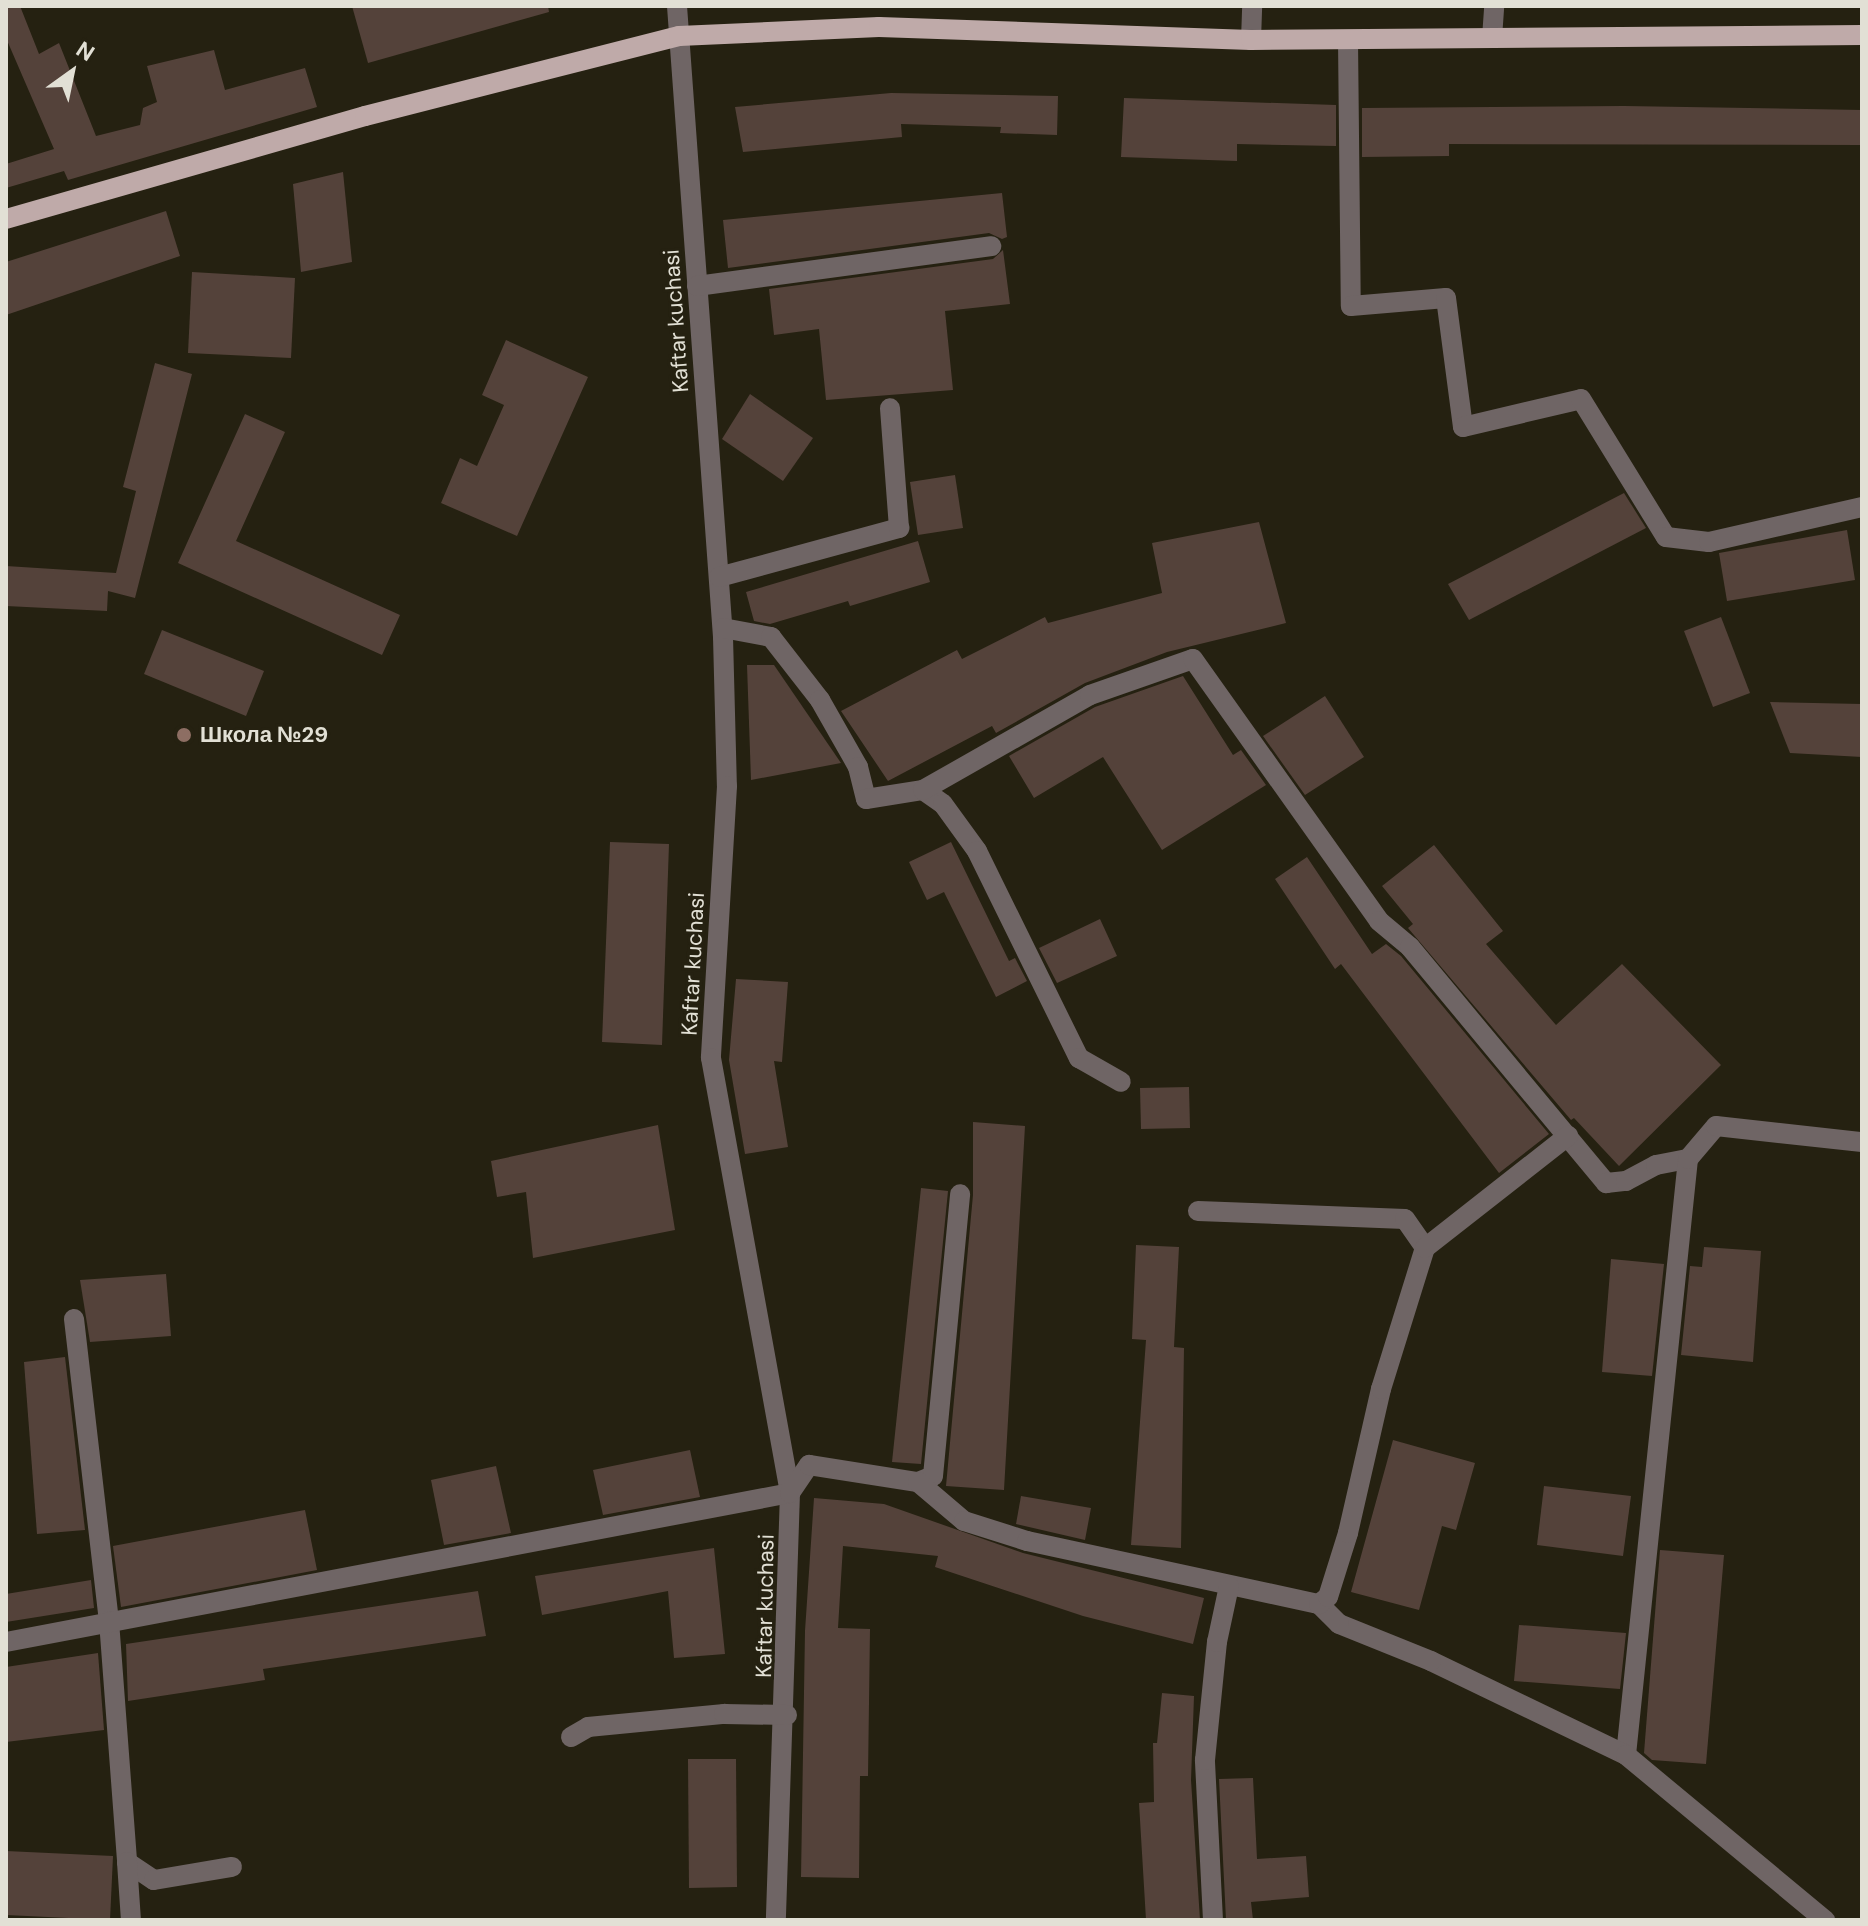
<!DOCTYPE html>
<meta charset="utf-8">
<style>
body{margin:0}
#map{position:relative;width:1868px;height:1926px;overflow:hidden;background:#252111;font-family:"DM Sans",sans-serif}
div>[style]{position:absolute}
.building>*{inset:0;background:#54423a}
.minor>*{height:20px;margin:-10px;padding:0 10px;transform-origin:10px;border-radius:10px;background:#6f6565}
.major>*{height:20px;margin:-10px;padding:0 10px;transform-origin:10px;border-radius:10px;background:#bfaaa9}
.dots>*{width:22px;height:22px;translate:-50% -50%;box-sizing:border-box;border:4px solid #252111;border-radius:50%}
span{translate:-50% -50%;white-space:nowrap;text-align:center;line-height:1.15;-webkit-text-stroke:6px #252111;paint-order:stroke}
.street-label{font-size:22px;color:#e2e0d5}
.poi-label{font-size:22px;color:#e2e0d5;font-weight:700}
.left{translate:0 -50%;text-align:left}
.frame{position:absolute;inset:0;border:8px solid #e2e0d5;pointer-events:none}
.north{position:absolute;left:32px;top:32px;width:80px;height:80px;-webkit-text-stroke:6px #252111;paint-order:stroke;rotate:33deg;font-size:22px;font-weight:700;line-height:32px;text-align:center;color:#e2e0d5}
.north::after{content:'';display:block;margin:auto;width:28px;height:36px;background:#e2e0d5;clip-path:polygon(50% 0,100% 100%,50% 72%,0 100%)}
</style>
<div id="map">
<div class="building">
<div style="clip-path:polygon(6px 6px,20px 6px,39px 54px,59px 43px,96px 136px,140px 125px,143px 108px,157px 102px,147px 66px,214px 50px,225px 90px,305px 68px,317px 107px,68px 180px,64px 171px,6px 188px,6px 164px,54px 149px,6px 38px)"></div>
<div style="clip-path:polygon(352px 6px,548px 6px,549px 12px,368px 63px)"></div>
<div style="clip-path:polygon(891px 93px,1058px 96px,1057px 135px,1000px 133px,1001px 127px,901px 124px,902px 137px,743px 152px,735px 107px)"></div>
<div style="clip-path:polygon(1124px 98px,1336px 105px,1336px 146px,1237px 144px,1237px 161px,1121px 157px)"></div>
<div style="clip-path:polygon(1624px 106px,1862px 110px,1862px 145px,1449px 144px,1449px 156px,1362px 157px,1362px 108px)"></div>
<div style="clip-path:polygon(343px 172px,352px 262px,301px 272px,293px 184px)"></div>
<div style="clip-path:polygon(1002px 193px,1007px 237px,1002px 239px,989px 233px,728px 268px,723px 220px)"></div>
<div style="clip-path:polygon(166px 211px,180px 256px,6px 315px,6px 262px)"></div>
<div style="clip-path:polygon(1003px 250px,1010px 304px,945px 311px,953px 390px,826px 400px,819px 329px,774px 335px,769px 289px,993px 259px)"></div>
<div style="clip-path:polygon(192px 272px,295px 278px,291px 358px,188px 353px)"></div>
<div style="clip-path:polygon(506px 340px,588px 377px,517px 536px,441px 503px,460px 458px,477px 466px,504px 405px,482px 395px)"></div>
<div style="clip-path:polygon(155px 363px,192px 374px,135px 598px,108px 591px,107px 611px,6px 606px,6px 566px,116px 573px,136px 491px,123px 487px)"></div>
<div style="clip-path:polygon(750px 394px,813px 438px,783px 481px,722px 439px)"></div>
<div style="clip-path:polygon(245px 414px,285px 432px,236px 541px,400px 615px,382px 655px,178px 563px)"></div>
<div style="clip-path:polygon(955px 475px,963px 528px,918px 535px,910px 482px)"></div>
<div style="clip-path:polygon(1624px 493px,1646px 528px,1469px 620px,1448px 584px)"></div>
<div style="clip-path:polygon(1259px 522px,1286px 623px,1167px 652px,1085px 683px,996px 733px,992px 726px,888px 781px,841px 711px,957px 650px,962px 659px,1045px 617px,1048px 623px,1162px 593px,1152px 543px)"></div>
<div style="clip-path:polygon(1847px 530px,1855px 580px,1727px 601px,1719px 553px)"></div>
<div style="clip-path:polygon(918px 541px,930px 582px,850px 606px,848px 601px,770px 624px,754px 621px,746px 592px)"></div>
<div style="clip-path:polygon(1721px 617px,1750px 693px,1713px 707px,1684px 631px)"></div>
<div style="clip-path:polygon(162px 630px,264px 671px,246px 716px,144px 674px)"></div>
<div style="clip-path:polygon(747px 665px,774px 665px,841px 763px,751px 780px)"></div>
<div style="clip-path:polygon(1183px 676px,1233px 755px,1241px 750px,1266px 785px,1162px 850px,1103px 757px,1034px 798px,1009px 756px,1095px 707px)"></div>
<div style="clip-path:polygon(1325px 696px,1364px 757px,1305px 795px,1263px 736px)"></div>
<div style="clip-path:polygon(1770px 702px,1862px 704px,1862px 757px,1790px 753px)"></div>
<div style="clip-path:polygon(610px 842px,669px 844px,662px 1045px,602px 1042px)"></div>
<div style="clip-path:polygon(951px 842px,1009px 961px,1015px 958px,1027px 981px,996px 997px,944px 892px,927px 900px,909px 862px)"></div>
<div style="clip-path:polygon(1434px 845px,1503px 931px,1486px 944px,1556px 1025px,1622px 964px,1721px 1065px,1619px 1166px,1574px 1118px,1571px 1120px,1408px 928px,1413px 924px,1382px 886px)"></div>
<div style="clip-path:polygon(1307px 857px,1372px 954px,1386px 944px,1401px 956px,1549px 1134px,1499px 1173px,1341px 964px,1335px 969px,1275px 879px)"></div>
<div style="clip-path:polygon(1100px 919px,1117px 956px,1057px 983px,1039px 948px)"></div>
<div style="clip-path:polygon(736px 979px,788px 982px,782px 1062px,774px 1061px,788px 1147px,745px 1154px,729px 1060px)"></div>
<div style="clip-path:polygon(1189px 1087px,1190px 1128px,1141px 1129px,1140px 1088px)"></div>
<div style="clip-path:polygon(973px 1122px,1025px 1126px,1004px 1490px,946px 1486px,973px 1195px)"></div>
<div style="clip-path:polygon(658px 1125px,675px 1230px,533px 1258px,526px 1192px,497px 1197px,491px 1161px)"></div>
<div style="clip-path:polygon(921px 1188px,948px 1191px,921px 1464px,892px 1462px)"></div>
<div style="clip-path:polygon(1136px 1245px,1179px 1247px,1174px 1347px,1184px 1348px,1181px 1548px,1131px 1545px,1146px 1340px,1132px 1339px)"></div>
<div style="clip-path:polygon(1704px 1247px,1761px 1251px,1753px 1362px,1681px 1355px,1690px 1266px,1702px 1267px)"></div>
<div style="clip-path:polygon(1611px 1259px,1664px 1264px,1652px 1376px,1602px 1372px)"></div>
<div style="clip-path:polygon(166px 1274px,171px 1336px,90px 1342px,80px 1280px)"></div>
<div style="clip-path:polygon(65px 1357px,85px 1530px,37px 1534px,24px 1362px)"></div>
<div style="clip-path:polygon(1393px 1440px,1475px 1463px,1456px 1530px,1442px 1526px,1419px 1610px,1351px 1592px)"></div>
<div style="clip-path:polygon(690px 1450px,700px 1497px,603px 1515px,593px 1470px)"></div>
<div style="clip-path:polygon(496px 1466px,511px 1533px,444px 1545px,431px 1480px)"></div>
<div style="clip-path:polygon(1544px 1486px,1631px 1496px,1623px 1556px,1537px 1545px)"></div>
<div style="clip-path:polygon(1021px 1496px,1091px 1508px,1085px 1540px,1016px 1524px)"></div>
<div style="clip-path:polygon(814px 1498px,884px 1504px,1023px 1553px,1204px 1598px,1193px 1644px,1083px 1616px,935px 1567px,938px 1556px,843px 1546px,838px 1628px,870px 1629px,868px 1776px,860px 1776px,859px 1878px,801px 1877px,805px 1631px)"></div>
<div style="clip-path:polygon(305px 1510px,317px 1570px,121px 1607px,113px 1546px)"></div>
<div style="clip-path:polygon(714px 1548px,725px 1654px,674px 1658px,668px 1591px,542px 1615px,535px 1576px)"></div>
<div style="clip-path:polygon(1660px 1550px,1724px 1555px,1706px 1764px,1652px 1760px,1644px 1753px)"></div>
<div style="clip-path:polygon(91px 1580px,94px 1608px,6px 1622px,6px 1594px)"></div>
<div style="clip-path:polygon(478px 1591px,486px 1636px,263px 1669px,265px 1680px,128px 1701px,126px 1644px)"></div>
<div style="clip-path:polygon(1519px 1625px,1626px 1633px,1620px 1689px,1514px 1681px)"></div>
<div style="clip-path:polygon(98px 1653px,104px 1730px,6px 1742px,6px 1667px)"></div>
<div style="clip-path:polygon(1162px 1693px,1194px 1696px,1191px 1780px,1200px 1920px,1146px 1920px,1139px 1803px,1154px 1802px,1153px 1743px,1157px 1743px)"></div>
<div style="clip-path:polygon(688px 1759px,736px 1759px,737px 1887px,689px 1888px)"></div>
<div style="clip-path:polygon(1253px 1778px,1257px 1859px,1306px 1856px,1309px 1897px,1251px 1902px,1253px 1920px,1226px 1920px,1219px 1779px)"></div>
<div style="clip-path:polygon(6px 1851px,113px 1856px,110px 1920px,6px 1915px)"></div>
</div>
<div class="minor">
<div style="left:677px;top:6px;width:633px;rotate:85.83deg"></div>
<div style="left:723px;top:637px;width:149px;rotate:88.5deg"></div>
<div style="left:727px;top:786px;width:272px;rotate:93.4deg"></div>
<div style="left:711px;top:1058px;width:442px;rotate:79.7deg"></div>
<div style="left:790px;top:1493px;width:427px;rotate:91.9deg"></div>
<div style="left:1492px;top:38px;width:32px;rotate:-86deg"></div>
<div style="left:1251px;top:40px;width:34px;rotate:-88deg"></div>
<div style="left:1348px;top:40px;width:266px;rotate:89.4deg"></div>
<div style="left:1351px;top:306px;width:95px;rotate:-4.8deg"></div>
<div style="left:1446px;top:298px;width:130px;rotate:82.5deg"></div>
<div style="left:1463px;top:427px;width:121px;rotate:-13.3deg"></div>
<div style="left:1581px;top:399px;width:162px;rotate:58.4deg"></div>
<div style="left:1666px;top:537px;width:43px;rotate:6.6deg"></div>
<div style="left:1709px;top:542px;width:157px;rotate:-12.9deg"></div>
<div style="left:697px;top:286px;width:297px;rotate:-7.7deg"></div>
<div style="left:719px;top:577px;width:187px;rotate:-15.2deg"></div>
<div style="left:899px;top:528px;width:120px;rotate:-94.3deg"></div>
<div style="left:723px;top:628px;width:49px;rotate:10.6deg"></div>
<div style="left:771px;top:637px;width:80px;rotate:52.1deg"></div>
<div style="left:820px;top:700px;width:77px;rotate:60.4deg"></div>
<div style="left:858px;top:767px;width:33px;rotate:76deg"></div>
<div style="left:866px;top:799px;width:58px;rotate:-9deg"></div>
<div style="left:923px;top:790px;width:24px;rotate:35deg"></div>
<div style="left:943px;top:804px;width:58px;rotate:54.1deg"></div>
<div style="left:977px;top:851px;width:231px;rotate:63.8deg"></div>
<div style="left:1079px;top:1058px;width:48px;rotate:29.7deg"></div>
<div style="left:923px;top:790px;width:192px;rotate:-29.6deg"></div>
<div style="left:1090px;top:695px;width:109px;rotate:-19.3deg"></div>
<div style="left:1193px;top:659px;width:321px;rotate:54.6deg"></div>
<div style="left:1379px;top:921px;width:40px;rotate:40deg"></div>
<div style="left:1410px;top:947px;width:307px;rotate:50.3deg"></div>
<div style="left:1606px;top:1183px;width:20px;rotate:-6deg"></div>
<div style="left:1626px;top:1181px;width:34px;rotate:-28deg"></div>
<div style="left:1656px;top:1165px;width:33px;rotate:-11deg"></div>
<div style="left:1688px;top:1159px;width:599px;rotate:95.94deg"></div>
<div style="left:1626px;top:1755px;width:216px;rotate:-154.3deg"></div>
<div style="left:1431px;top:1661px;width:99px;rotate:-158.1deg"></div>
<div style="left:1339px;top:1624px;width:28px;rotate:-135deg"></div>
<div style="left:1688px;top:1159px;width:43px;rotate:-49.7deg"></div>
<div style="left:1716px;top:1126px;width:147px;rotate:6.3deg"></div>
<div style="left:1198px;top:1211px;width:207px;rotate:2.2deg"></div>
<div style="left:1405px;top:1219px;width:35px;rotate:55deg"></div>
<div style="left:74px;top:1319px;width:304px;rotate:83.4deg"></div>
<div style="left:109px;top:1621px;width:242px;rotate:85.7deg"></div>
<div style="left:127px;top:1862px;width:32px;rotate:34deg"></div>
<div style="left:154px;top:1880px;width:79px;rotate:-9.5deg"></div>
<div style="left:918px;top:1482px;width:16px;rotate:-22deg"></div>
<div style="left:933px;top:1476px;width:283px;rotate:-84.5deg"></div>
<div style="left:6px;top:1642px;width:798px;rotate:-10.76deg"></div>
<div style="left:790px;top:1493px;width:34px;rotate:-56deg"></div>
<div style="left:809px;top:1465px;width:110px;rotate:8.9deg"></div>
<div style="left:918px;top:1482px;width:60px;rotate:40.3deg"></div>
<div style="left:964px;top:1521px;width:66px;rotate:17.6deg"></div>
<div style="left:1027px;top:1541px;width:299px;rotate:12.2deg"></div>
<div style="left:1319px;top:1604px;width:11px;rotate:-38deg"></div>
<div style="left:1328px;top:1597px;width:67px;rotate:-72.6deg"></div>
<div style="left:1348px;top:1533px;width:148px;rotate:-77.1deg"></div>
<div style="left:1381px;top:1389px;width:148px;rotate:-72.7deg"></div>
<div style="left:1425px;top:1248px;width:182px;rotate:-38.1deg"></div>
<div style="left:571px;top:1737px;width:20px;rotate:-30deg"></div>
<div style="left:588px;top:1727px;width:137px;rotate:-5.5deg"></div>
<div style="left:724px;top:1714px;width:63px;rotate:0.9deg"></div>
<div style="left:1626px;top:1755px;width:259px;rotate:39.7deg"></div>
<div style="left:127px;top:1862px;width:58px;rotate:86.1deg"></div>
<div style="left:1213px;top:1920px;width:160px;rotate:-92.9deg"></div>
<div style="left:1205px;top:1760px;width:119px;rotate:-84.2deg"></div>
<div style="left:1217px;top:1642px;width:57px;rotate:-77.9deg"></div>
</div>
<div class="major">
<div style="left:6px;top:219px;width:373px;rotate:-16deg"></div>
<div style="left:365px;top:116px;width:324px;rotate:-14.3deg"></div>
<div style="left:679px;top:36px;width:200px;rotate:-2.6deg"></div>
<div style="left:879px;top:27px;width:372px;rotate:2deg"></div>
<div style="left:1251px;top:40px;width:611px;rotate:-0.47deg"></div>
</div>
<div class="dots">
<div style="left:184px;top:735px;background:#8d6e63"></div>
</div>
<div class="street-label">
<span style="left:676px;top:321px;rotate:-94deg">Kaftar kuchasi</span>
<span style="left:693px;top:964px;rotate:-87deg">Kaftar kuchasi</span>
<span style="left:765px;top:1606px;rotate:-89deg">Kaftar kuchasi</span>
</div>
<div class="poi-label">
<span class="left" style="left:200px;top:735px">Школа №29</span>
</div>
<div class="frame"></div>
<div class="north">N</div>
</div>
